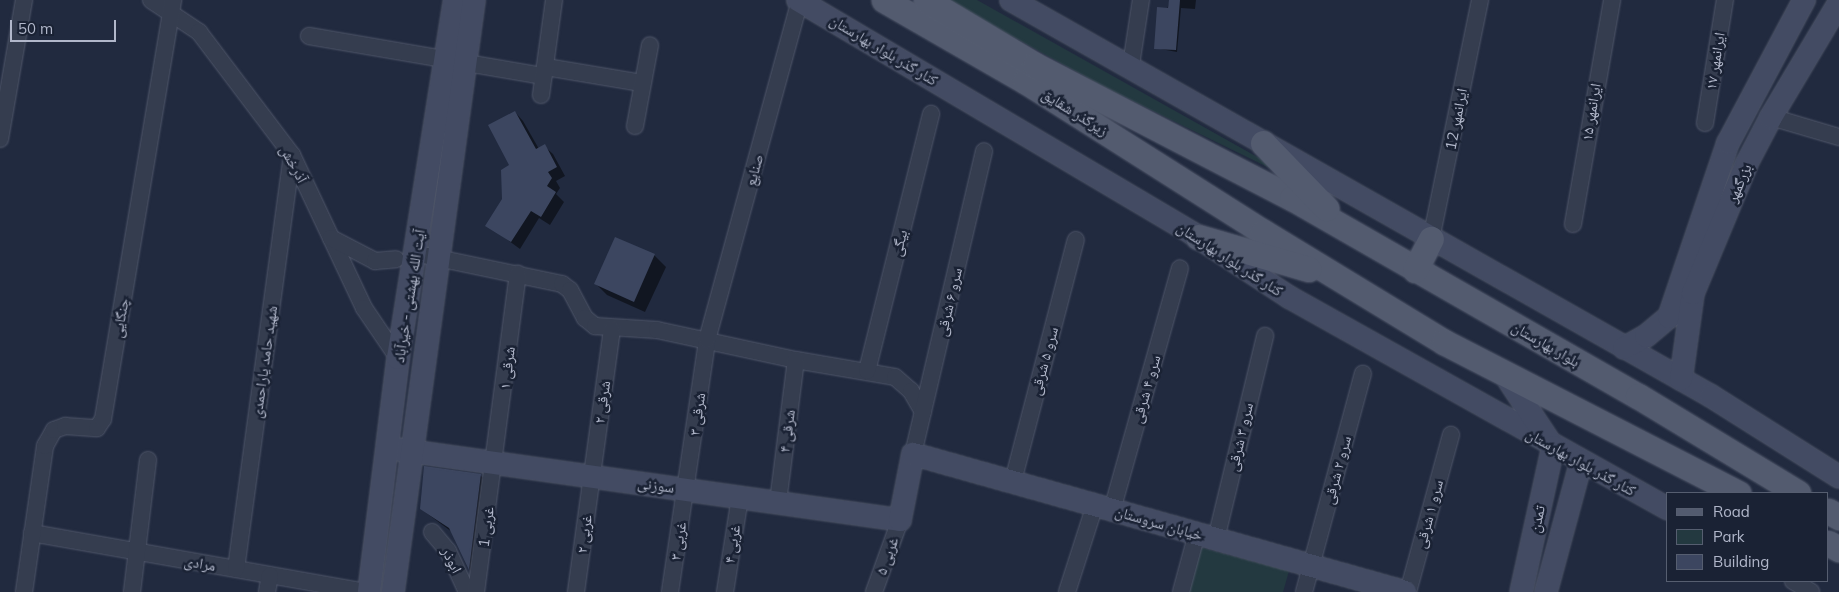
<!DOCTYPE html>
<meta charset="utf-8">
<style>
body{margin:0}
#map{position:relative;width:1839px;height:592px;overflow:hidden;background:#212a3f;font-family:Mulish,"Noto Naskh Arabic",sans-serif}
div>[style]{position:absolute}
.green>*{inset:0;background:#233940}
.shadow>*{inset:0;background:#0007}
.building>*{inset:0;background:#3c4660}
.roads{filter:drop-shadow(0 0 1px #50576a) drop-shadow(0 0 1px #50576a)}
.street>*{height:16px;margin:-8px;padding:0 8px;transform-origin:8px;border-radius:8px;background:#353d4f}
.secondary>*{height:22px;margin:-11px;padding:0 11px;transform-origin:11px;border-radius:11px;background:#434b63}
.primary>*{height:25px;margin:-12.5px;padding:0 12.5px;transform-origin:12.5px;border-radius:12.5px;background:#535b6f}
span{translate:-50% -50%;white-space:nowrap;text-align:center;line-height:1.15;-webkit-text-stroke:5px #1a2234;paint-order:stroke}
.street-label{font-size:15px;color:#b1b7ca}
.legend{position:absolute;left:1666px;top:492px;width:162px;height:90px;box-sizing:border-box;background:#1a2234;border:1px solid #565e70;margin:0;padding:6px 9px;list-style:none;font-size:15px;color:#b1b7ca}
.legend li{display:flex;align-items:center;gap:10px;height:25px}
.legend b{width:25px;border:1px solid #565e70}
.scale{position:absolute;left:10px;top:20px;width:106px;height:22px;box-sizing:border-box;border:2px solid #b1b7ca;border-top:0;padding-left:6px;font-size:15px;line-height:18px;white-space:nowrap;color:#b1b7ca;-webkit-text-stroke:4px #1a2234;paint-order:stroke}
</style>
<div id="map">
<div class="green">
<div style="clip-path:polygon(946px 0,977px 0,1286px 173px,1284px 175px,1104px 87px)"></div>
<div style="clip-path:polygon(1199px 547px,1289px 571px,1283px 592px,1187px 592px)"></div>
</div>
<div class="shadow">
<div style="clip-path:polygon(1170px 0,1196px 0,1195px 9px,1181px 8px,1177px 52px,1155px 48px)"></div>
<div style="clip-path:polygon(515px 112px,523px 121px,539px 149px,544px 146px,553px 154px,565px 176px,556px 181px,560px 188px,556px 194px,564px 202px,550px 225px,539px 218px,520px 249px,487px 225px,503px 200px,511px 165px)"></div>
<div style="clip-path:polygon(616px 238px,654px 255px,666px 267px,645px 312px,607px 295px,596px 284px)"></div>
<div style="clip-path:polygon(425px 468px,481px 476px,489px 483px,476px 576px,470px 570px,452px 532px,421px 509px)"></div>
</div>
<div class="building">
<div style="clip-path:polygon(1169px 0,1180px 0,1176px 50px,1154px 49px,1157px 7px,1168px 8px)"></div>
<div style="clip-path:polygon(515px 111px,536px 149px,545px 144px,557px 167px,548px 172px,552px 178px,547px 186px,556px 192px,541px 217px,531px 211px,511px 242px,485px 226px,502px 199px,501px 170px,509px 165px,488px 125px)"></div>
<div style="clip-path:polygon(615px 237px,655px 254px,634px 302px,594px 284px)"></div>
<div style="clip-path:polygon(424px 466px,481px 474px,469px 570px,449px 528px,420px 509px)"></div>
</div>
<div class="roads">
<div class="street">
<div style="left:151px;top:0;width:58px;rotate:33.7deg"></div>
<div style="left:199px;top:32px;width:154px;rotate:52.9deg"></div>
<div style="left:292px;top:155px;width:169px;rotate:64.8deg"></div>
<div style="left:364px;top:308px;width:60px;rotate:55.8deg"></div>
<div style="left:309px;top:36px;width:238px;rotate:9.7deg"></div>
<div style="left:1131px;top:65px;width:66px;rotate:-81.3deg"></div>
<div style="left:546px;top:67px;width:97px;rotate:9.5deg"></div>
<div style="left:541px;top:95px;width:96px;rotate:-82.2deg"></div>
<div style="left:1771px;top:117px;width:71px;rotate:16.4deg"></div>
<div style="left:1705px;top:123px;width:125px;rotate:-80.8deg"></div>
<div style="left:635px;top:126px;width:82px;rotate:-79.5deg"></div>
<div style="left:0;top:139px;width:141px;rotate:-80.2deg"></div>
<div style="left:1573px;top:224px;width:227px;rotate:-80.1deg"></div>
<div style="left:331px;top:238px;width:50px;rotate:27.6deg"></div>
<div style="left:375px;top:261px;width:21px;rotate:-5deg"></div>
<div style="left:1431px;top:239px;width:244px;rotate:-78.4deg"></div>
<div style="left:428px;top:256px;width:137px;rotate:11.8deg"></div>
<div style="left:562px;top:284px;width:10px;rotate:37deg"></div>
<div style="left:570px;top:290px;width:32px;rotate:62deg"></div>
<div style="left:585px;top:318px;width:13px;rotate:39deg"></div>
<div style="left:595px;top:326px;width:62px;rotate:3.7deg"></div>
<div style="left:657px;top:330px;width:142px;rotate:12.2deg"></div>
<div style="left:796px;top:360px;width:100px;rotate:9.7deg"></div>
<div style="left:895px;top:377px;width:21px;rotate:41deg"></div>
<div style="left:911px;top:391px;width:24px;rotate:60deg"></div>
<div style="left:867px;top:371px;width:265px;rotate:-76deg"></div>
<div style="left:913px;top:454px;width:311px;rotate:-76.8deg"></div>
<div style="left:1013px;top:481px;width:249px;rotate:-75.4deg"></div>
<div style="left:778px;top:502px;width:143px;rotate:-82.8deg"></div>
<div style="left:1112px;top:510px;width:251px;rotate:-74.3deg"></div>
<div style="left:432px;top:532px;width:25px;rotate:50deg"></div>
<div style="left:448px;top:551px;width:45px;rotate:65.1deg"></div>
<div style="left:32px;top:533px;width:340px;rotate:10deg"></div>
<div style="left:1216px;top:539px;width:209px;rotate:-76.4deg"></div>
<div style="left:236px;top:569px;width:418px;rotate:-82.3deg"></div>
<div style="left:1793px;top:581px;width:21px;rotate:31deg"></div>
<div style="left:24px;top:592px;width:148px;rotate:-81.8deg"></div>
<div style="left:45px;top:446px;width:18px;rotate:-61deg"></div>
<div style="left:54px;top:430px;width:12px;rotate:-20deg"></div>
<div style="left:65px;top:426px;width:32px;rotate:4deg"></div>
<div style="left:97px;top:428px;width:11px;rotate:-56deg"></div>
<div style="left:103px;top:419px;width:425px;rotate:-80.5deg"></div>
<div style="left:132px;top:592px;width:133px;rotate:-83.1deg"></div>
<div style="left:267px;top:592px;width:17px;rotate:-80deg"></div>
<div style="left:476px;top:592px;width:321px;rotate:-82.5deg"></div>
<div style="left:576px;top:592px;width:265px;rotate:-82.2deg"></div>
<div style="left:670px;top:592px;width:255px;rotate:-81.6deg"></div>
<div style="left:707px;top:340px;width:352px;rotate:-74.7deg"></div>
<div style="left:725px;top:592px;width:96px;rotate:-81deg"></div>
<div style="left:874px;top:592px;width:77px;rotate:-70.1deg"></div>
<div style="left:1067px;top:592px;width:91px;rotate:-72.2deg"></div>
<div style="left:1181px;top:592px;width:61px;rotate:-74.8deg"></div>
<div style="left:1304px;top:592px;width:226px;rotate:-74.9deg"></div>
<div style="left:1408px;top:592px;width:163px;rotate:-74.7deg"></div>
</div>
<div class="secondary">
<div style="left:798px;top:0;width:459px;rotate:30.6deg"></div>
<div style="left:1193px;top:234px;width:115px;rotate:33.3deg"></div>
<div style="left:1289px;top:297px;width:434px;rotate:29.2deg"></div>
<div style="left:1011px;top:0;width:804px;rotate:29.5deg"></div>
<div style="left:1711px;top:396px;width:151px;rotate:32.3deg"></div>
<div style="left:1624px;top:348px;width:25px;rotate:-29deg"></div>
<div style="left:1646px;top:336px;width:30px;rotate:-40deg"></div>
<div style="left:1669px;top:317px;width:184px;rotate:-71.3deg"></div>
<div style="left:1728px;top:143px;width:162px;rotate:-62deg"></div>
<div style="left:1504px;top:373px;width:89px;rotate:56.5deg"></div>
<div style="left:1553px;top:447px;width:148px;rotate:102.4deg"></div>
<div style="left:1681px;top:379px;width:87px;rotate:-82.1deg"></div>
<div style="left:1693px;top:293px;width:141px;rotate:-67.4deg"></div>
<div style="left:1747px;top:163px;width:52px;rotate:-62.4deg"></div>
<div style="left:1771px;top:117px;width:133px;rotate:-59.2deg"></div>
<div style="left:388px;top:448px;width:517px;rotate:8deg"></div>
<div style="left:900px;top:520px;width:67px;rotate:-78.9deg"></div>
<div style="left:913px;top:454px;width:511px;rotate:15.67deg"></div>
<div style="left:369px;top:592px;width:236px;rotate:-82.9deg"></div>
<div style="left:398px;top:358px;width:363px;rotate:-81deg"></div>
<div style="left:393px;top:592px;width:598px;rotate:-82.21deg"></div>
<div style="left:1546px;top:592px;width:135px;rotate:-74.9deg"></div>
</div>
<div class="primary">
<div style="left:884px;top:0;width:163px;rotate:29.9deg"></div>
<div style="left:1025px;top:81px;width:282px;rotate:32.4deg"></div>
<div style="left:1263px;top:232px;width:212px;rotate:31.3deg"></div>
<div style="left:1444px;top:342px;width:331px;rotate:27.2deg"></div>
<div style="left:926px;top:0;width:127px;rotate:30.8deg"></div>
<div style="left:1035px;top:65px;width:289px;rotate:27.4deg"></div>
<div style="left:1292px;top:198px;width:399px;rotate:29.8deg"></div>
<div style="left:1638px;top:396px;width:187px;rotate:31.2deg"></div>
<div style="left:1263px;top:143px;width:91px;rotate:45.9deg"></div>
<div style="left:1198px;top:237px;width:115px;rotate:16.2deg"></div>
<div style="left:1415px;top:270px;width:35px;rotate:-63deg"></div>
<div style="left:1828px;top:511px;width:13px;rotate:29deg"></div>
<div style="left:1828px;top:543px;width:13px;rotate:29deg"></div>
</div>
</div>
<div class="street-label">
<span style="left:884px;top:50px;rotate:31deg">کنار گذر بلوار بهارستان</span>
<span style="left:1715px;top:61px;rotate:-81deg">ایرانمهر ۱۷</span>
<span style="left:1075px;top:112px;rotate:32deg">زیرگذر شقایق</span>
<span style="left:1591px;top:112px;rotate:-81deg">ایرانمهر ۱۵</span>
<span style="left:1456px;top:119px;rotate:-79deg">ایرانمهر 12</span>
<span style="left:294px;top:164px;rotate:61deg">آذرخش</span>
<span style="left:754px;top:170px;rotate:-75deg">صنایع</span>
<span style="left:1739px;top:183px;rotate:-67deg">بزرگمهر</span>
<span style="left:899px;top:243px;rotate:-76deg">بیگی</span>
<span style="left:1230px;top:259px;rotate:33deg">کنار گذر بلوار بهارستان</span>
<span style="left:409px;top:296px;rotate:-81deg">آیت الله بهشتی - خیرآباد</span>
<span style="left:949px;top:302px;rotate:-77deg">سرو ۶ شرقی</span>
<span style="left:120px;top:318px;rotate:-80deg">چنگایی</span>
<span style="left:1546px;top:344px;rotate:30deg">بلوار بهارستان</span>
<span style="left:1044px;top:361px;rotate:-75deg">سرو ۵ شرقی</span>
<span style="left:264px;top:362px;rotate:-82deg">شهید حامد یاراحمدی</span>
<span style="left:507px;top:368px;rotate:-83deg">شرقی ۱</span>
<span style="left:1146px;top:389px;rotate:-74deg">سرو ۴ شرقی</span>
<span style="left:602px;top:402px;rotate:-82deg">شرقی ۲</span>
<span style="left:697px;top:414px;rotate:-82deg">شرقی ۳</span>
<span style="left:787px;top:431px;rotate:-83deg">شرقی ۴</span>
<span style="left:1240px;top:437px;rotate:-77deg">سرو ۳ شرقی</span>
<span style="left:1581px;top:462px;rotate:29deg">کنار گذر بلوار بهارستان</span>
<span style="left:1337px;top:470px;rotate:-75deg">سرو ۲ شرقی</span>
<span style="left:656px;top:485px;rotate:8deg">سوزنی</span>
<span style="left:1429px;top:514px;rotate:-75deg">سرو ۱ شرقی</span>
<span style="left:1537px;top:519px;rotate:-78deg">تمدن</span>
<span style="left:1159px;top:523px;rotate:16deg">خیابان سروستان</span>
<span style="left:486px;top:527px;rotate:-82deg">غربی 1</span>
<span style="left:584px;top:534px;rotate:-82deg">غربی ۲</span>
<span style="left:678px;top:541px;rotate:-81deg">غربی ۳</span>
<span style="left:732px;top:544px;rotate:-81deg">غربی ۴</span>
<span style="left:887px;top:556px;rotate:-70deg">غربی ۵</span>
<span style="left:452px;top:560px;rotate:63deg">ابوذر</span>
<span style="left:200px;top:563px;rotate:10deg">مرادی</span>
</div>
<ul class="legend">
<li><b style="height:6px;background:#535b6f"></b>Road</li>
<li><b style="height:14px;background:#233940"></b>Park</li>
<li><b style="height:14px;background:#3c4660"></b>Building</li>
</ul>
<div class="scale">50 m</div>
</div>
